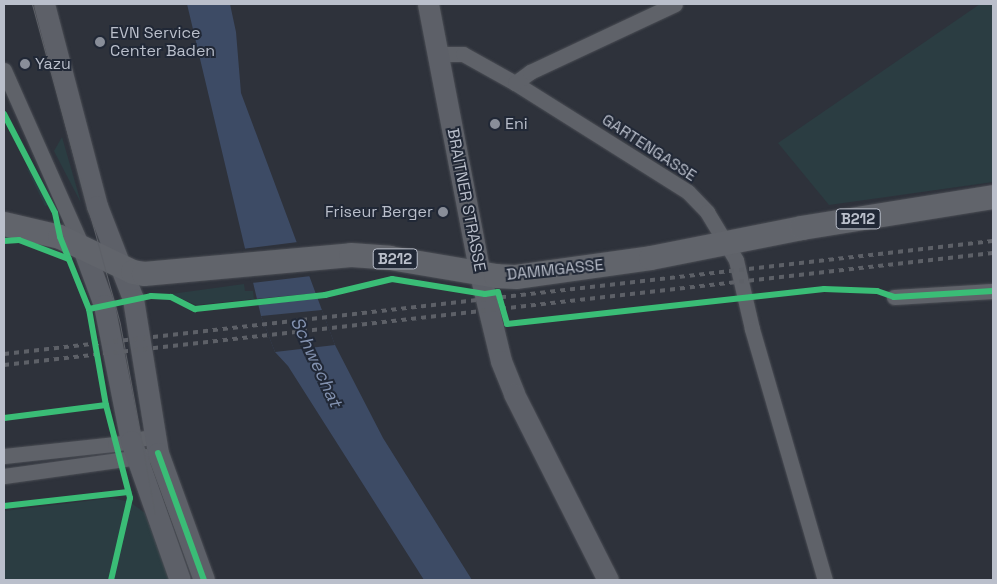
<!DOCTYPE html>
<style>
body{margin:0}
#map{position:relative;width:997px;height:584px;overflow:hidden;background:#2e323b;font-family:"Space Grotesk",sans-serif}
div>[style]{position:absolute}
.green>*{inset:0;background:#2b3d42}
.water>*{inset:0;background:#3d4b65}
.pier>*{inset:0;background:#2e323b}
.roads{filter:drop-shadow(0 0 1px #4a4d54) drop-shadow(0 0 1px #4a4d54)}
.street>*{height:15px;margin:-7.5px;padding:0 7.5px;transform-origin:7.5px;border-radius:7.5px;background:#5f6269}
.secondary>*{height:21px;margin:-10.5px;padding:0 10.5px;transform-origin:10.5px;border-radius:10.5px;background:#5d6068}
.primary>*{height:24px;margin:-12px;padding:0 12px;transform-origin:12px;border-radius:12px;background:#61646b}
.tram>*{height:1px;margin:-0.5px;padding:0 0.5px;transform-origin:0.5px;border-radius:0.5px;background:#5d6067}
.rail>*{height:4px;margin-top:-2px;transform-origin:0;background:repeating-linear-gradient(90deg,#5d6067 0 5px,transparent 0 10px)}
.cycleway>*{height:6px;margin:-3px;padding:0 3px;transform-origin:3px;border-radius:3px;background:#3abd76}
.dots>*{width:14px;height:14px;translate:-50% -50%;box-sizing:border-box;border:2px solid #212836;border-radius:50%}
span{translate:-50% -50%;white-space:nowrap;text-align:center;line-height:1.15;-webkit-text-stroke:4px #212836;paint-order:stroke}
.shield-label span{padding:1px 4px;background:#212836;border:1px solid;border-radius:4px;-webkit-text-stroke-width:0}
.shield-label{font-size:15px;color:#babfcb;font-weight:700}
.poi-label{font-size:16px;color:#babfcb}
.left{translate:0 -50%;text-align:left}
.right{translate:-100% -50%;text-align:right}
.street-label{font-size:16px;color:#babfcb}
.water-label{font-size:18px;color:#8392b0;font-style:italic}
.frame{position:absolute;inset:0;border:5px solid #babfcb;pointer-events:none}
</style>
<div id="map">
<div class="green">
<div style="clip-path:polygon(980px 4px,993px 4px,993px 182px,829px 205px,778px 143px)"></div>
<div style="clip-path:polygon(62px 137px,81px 203px,54px 151px)"></div>
<div style="clip-path:polygon(26px 167px,35px 175px,50px 205px,45px 206px)"></div>
<div style="clip-path:polygon(244px 284px,245px 291px,253px 291px,254px 299px,196px 305px,171px 294px)"></div>
<div style="clip-path:polygon(112px 498px,130px 502px,145px 513px,170px 580px,4px 580px,4px 511px)"></div>
</div>
<div class="water">
<div style="clip-path:polygon(187px 4px,230px 4px,236px 32px,241px 93px,335px 345px,383px 438px,472px 580px,424px 580px,288px 366px,275px 352px,261px 316px)"></div>
</div>
<div class="pier">
<div style="clip-path:polygon(298px 242px,311px 276px,251px 283px,242px 249px)"></div>
<div style="clip-path:polygon(318px 293px,320px 298px,256px 305px,255px 299px)"></div>
<div style="clip-path:polygon(322px 310px,335px 345px,275px 352px,261px 316px)"></div>
</div>
<div class="roads">
<div class="street">
<div style="left:438px;top:54px;width:25px"></div>
<div style="left:463px;top:54px;width:60px;rotate:29.1deg"></div>
<div style="left:515px;top:83px;width:204px;rotate:32.2deg"></div>
<div style="left:688px;top:192px;width:28px;rotate:46deg"></div>
<div style="left:707px;top:212px;width:56px;rotate:58.9deg"></div>
<div style="left:736px;top:260px;width:71px;rotate:76.9deg"></div>
<div style="left:752px;top:329px;width:261px;rotate:73.8deg"></div>
<div style="left:4px;top:70px;width:195px;rotate:66.1deg"></div>
<div style="left:515px;top:83px;width:19px;rotate:-36deg"></div>
<div style="left:530px;top:72px;width:160px;rotate:-25.1deg"></div>
<div style="left:894px;top:297px;width:99px;rotate:-3.5deg"></div>
<div style="left:4px;top:456px;width:112px;rotate:-6.2deg"></div>
<div style="left:115px;top:444px;width:41px;rotate:-11.3deg"></div>
<div style="left:4px;top:476px;width:143px;rotate:-8deg"></div>
</div>
<div class="secondary">
<div style="left:44px;top:4px;width:209px;rotate:75.3deg"></div>
<div style="left:97px;top:206px;width:100px;rotate:68.8deg"></div>
<div style="left:133px;top:299px;width:156px;rotate:80.8deg"></div>
<div style="left:158px;top:453px;width:135px;rotate:70.1deg"></div>
<div style="left:428px;top:4px;width:275px;rotate:79.1deg"></div>
<div style="left:480px;top:274px;width:89px;rotate:76.4deg"></div>
<div style="left:501px;top:361px;width:35px;rotate:68deg"></div>
<div style="left:514px;top:394px;width:208px;rotate:63.2deg"></div>
<div style="left:83px;top:248px;width:61px;rotate:69.8deg"></div>
<div style="left:104px;top:305px;width:139px;rotate:78.8deg"></div>
<div style="left:131px;top:441px;width:147px;rotate:70.6deg"></div>
</div>
<div class="primary">
<div style="left:4px;top:224px;width:57px;rotate:13.1deg"></div>
<div style="left:60px;top:237px;width:81px;rotate:25.6deg"></div>
<div style="left:133px;top:272px;width:11px;rotate:10deg"></div>
<div style="left:144px;top:274px;width:208px;rotate:-5.2deg"></div>
<div style="left:351px;top:255px;width:39px;rotate:4deg"></div>
<div style="left:390px;top:258px;width:108px;rotate:9.6deg"></div>
<div style="left:496px;top:276px;width:20px;rotate:3deg"></div>
<div style="left:516px;top:277px;width:136px;rotate:-8deg"></div>
<div style="left:651px;top:258px;width:154px;rotate:-11.2deg"></div>
<div style="left:802px;top:228px;width:193px;rotate:-9.2deg"></div>
</div>
</div>
<div class="tram">
<div style="left:32px;top:4px;width:332px;rotate:74.6deg"></div>
<div style="left:120px;top:324px;width:193px;rotate:79.6deg"></div>
<div style="left:148px;top:456px;width:132px;rotate:69.6deg"></div>
</div>
<div class="rail">
<div style="left:4px;top:354px;width:995px;rotate:-6.52deg"></div>
<div style="left:4px;top:365px;width:995px;rotate:-6.46deg"></div>
</div>
<div class="cycleway">
<div style="left:4px;top:114px;width:111px;rotate:62.7deg"></div>
<div style="left:55px;top:213px;width:25px;rotate:78deg"></div>
<div style="left:60px;top:237px;width:78px;rotate:68.1deg"></div>
<div style="left:89px;top:309px;width:97px;rotate:80deg"></div>
<div style="left:106px;top:405px;width:96px;rotate:75.5deg"></div>
<div style="left:130px;top:498px;width:84px;rotate:103deg"></div>
<div style="left:4px;top:241px;width:15px;rotate:-4deg"></div>
<div style="left:19px;top:240px;width:53px;rotate:20.8deg"></div>
<div style="left:89px;top:309px;width:63px;rotate:-11.8deg"></div>
<div style="left:151px;top:296px;width:20px;rotate:3deg"></div>
<div style="left:171px;top:297px;width:27px;rotate:27deg"></div>
<div style="left:195px;top:309px;width:131px;rotate:-6.1deg"></div>
<div style="left:325px;top:295px;width:69px;rotate:-13.4deg"></div>
<div style="left:392px;top:279px;width:94px;rotate:9.2deg"></div>
<div style="left:485px;top:294px;width:13px;rotate:-9deg"></div>
<div style="left:498px;top:292px;width:33px;rotate:74deg"></div>
<div style="left:507px;top:324px;width:319px;rotate:-6.3deg"></div>
<div style="left:824px;top:289px;width:53px;rotate:2.2deg"></div>
<div style="left:877px;top:291px;width:18px;rotate:19deg"></div>
<div style="left:894px;top:297px;width:99px;rotate:-3.5deg"></div>
<div style="left:4px;top:418px;width:103px;rotate:-7.3deg"></div>
<div style="left:158px;top:453px;width:135px;rotate:70.1deg"></div>
<div style="left:4px;top:506px;width:125px;rotate:-6.4deg"></div>
</div>
<div class="dots">
<div style="left:100px;top:42px;background:#898e99"></div>
<div style="left:25px;top:64px;background:#898e99"></div>
<div style="left:495px;top:124px;background:#898e99"></div>
<div style="left:443px;top:212px;background:#898e99"></div>
</div>
<div class="shield-label">
<span style="left:858px;top:219px">B212</span>
<span style="left:395px;top:259px">B212</span>
</div>
<div class="poi-label">
<span class="left" style="left:110px;top:42px">EVN Service<br>Center Baden</span>
<span class="left" style="left:35px;top:64px">Yazu</span>
<span class="left" style="left:505px;top:124px">Eni</span>
<span class="right" style="left:433px;top:212px">Friseur Berger</span>
</div>
<div class="street-label">
<span style="left:649px;top:148px;rotate:33deg">GARTENGASSE</span>
<span style="left:466px;top:200px;rotate:79deg">BRAITNER STRASSE</span>
<span style="left:555px;top:270px;rotate:-6deg">DAMMGASSE</span>
</div>
<div class="water-label">
<span style="left:316px;top:362px;rotate:65deg">Schwechat</span>
</div>
<div class="frame"></div>
</div>
